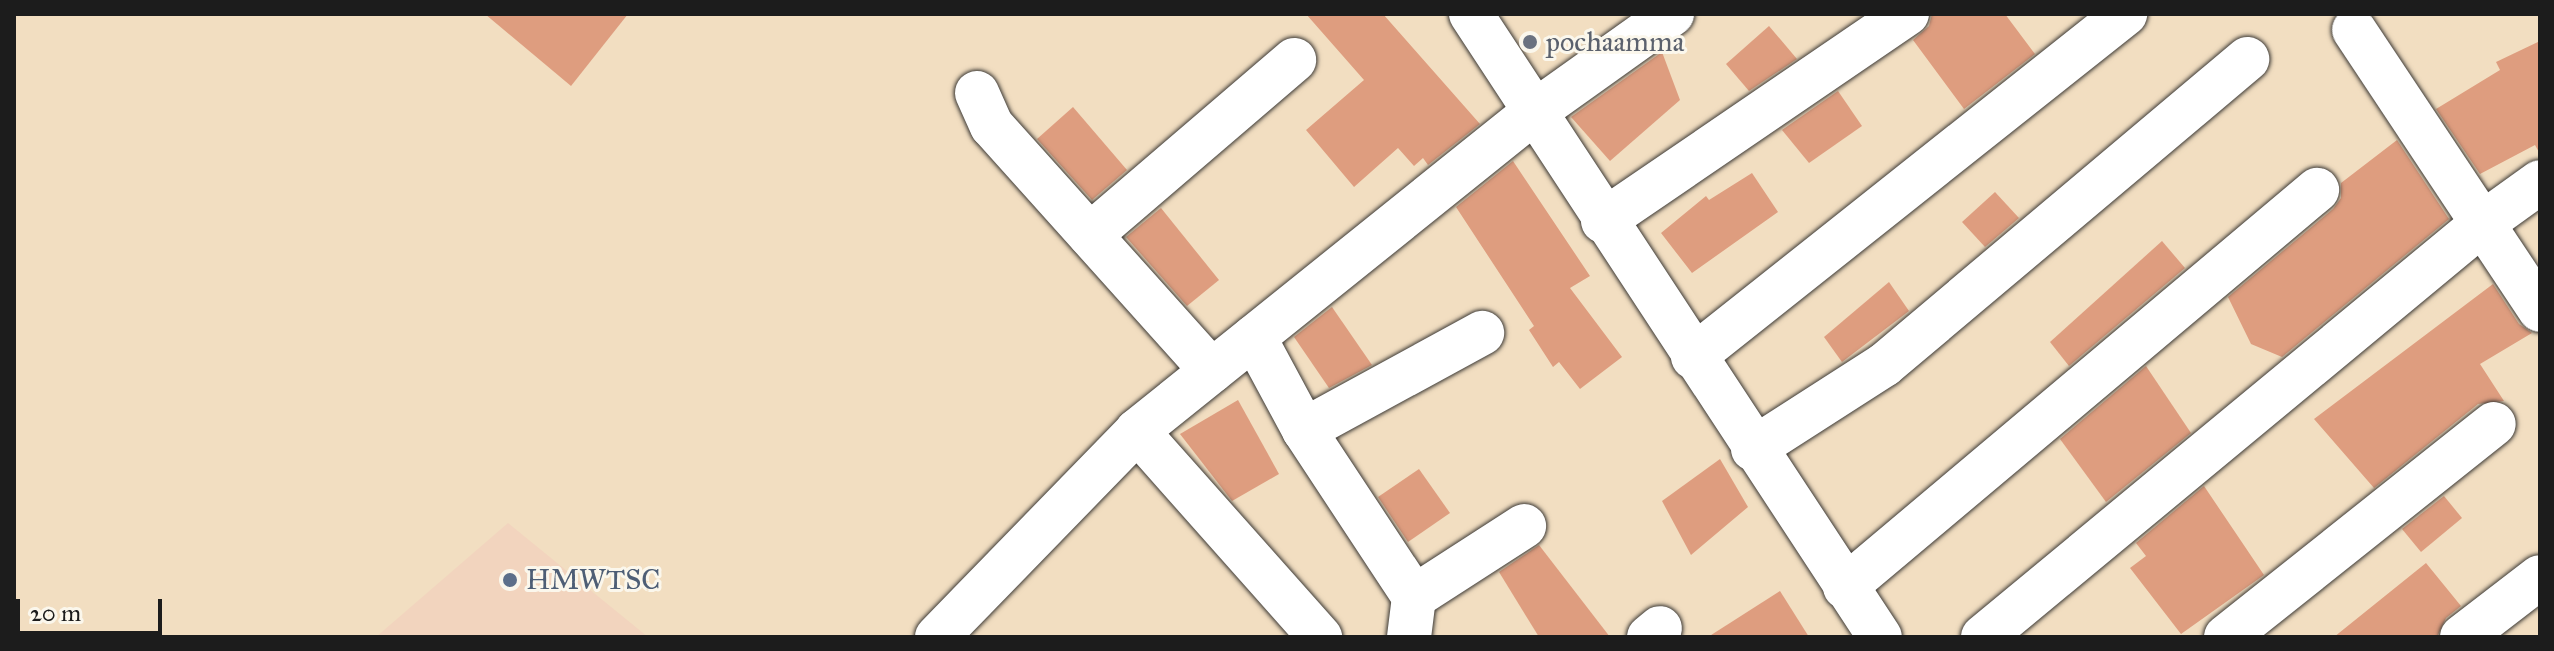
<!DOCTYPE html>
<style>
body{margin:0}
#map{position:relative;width:2554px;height:651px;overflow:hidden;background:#f2dec1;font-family:"IM FELL Great Primer",serif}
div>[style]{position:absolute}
.built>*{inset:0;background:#f2d4be}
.building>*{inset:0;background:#de9d7f}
.roads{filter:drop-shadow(0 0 2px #3c3935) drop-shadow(0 0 2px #3c3935)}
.minor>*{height:44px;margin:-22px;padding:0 22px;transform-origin:22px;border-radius:22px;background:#fff}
.dots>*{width:22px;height:22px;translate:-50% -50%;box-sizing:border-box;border:4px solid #fbf7ec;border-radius:50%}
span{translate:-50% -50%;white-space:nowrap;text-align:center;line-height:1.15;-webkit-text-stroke:6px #fbf7ec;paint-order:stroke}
.worship-label{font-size:28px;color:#5b616d}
.left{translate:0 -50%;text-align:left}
.service-label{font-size:28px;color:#4e5e75}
.frame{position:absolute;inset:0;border:16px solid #1c1c1c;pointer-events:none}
.scale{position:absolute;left:16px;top:599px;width:146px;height:36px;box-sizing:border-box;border:4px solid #1c1c1c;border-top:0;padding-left:10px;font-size:24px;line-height:28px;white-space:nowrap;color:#1c1c1c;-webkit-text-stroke:6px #fbf7ec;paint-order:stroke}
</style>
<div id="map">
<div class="built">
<div style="clip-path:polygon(508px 523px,648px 637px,376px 637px)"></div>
</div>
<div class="building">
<div style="clip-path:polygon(485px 14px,628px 14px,571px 86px)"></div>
<div style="clip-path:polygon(1306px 14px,1383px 14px,1480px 124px,1428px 165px,1423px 158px,1414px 166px,1398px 148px,1354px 187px,1306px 130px,1364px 80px)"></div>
<div style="clip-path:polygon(1932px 14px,2005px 14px,2035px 54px,1964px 109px,1913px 40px,1929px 26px)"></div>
<div style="clip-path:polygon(1769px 26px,1797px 59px,1749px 91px,1726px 64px)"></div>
<div style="clip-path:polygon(2540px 41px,2540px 154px,2535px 145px,2480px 174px,2436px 109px,2500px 70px,2496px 62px)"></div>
<div style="clip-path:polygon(1662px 52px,1680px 100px,1610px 161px,1571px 117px)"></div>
<div style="clip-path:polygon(1838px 91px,1862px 126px,1809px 163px,1782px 130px)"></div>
<div style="clip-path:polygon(1073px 107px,1127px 170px,1092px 200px,1037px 139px)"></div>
<div style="clip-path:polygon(2397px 140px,2449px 219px,2282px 357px,2251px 344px,2228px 297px,2333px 209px,2341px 198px,2341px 183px)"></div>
<div style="clip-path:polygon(1513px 161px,1590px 276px,1570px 288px,1622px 357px,1580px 389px,1559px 362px,1553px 367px,1529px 330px,1534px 326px,1456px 207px)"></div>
<div style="clip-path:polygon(1752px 173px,1778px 212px,1692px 273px,1661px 233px,1706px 196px,1709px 200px)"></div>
<div style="clip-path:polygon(1995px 192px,2019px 218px,1985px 247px,1962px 222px)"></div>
<div style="clip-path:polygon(1161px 208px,1219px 280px,1187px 306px,1126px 237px)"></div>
<div style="clip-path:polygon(2162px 241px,2185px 268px,2069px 366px,2050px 342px)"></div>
<div style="clip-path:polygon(1889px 282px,1909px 311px,1842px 362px,1824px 337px)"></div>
<div style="clip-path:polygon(2493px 284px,2519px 324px,2532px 333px,2480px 364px,2504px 401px,2478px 404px,2374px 488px,2314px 419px)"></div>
<div style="clip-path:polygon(1332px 307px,1372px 365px,1329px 388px,1294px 337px)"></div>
<div style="clip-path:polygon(2146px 366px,2191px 433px,2106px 502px,2060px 439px)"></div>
<div style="clip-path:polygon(1238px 400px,1279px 474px,1232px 501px,1180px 434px)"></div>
<div style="clip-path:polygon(1720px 459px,1748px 507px,1691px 555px,1662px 501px)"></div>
<div style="clip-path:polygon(1419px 469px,1450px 513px,1408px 542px,1378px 497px)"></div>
<div style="clip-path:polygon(2204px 486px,2264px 575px,2181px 634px,2130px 568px,2146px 556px,2136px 543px)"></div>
<div style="clip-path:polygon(2444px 496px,2462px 518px,2421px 552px,2402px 529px)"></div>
<div style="clip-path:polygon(1539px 545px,1610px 637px,1539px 637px,1499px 572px)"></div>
<div style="clip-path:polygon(2426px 563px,2461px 606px,2446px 618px,2437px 637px,2334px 637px)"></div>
<div style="clip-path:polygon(1780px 591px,1809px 637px,1708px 637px)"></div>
</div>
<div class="roads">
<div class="minor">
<div style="left:1471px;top:14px;width:745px;rotate:56.72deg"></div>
<div style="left:2354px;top:30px;width:336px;rotate:56.4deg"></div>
<div style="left:977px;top:93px;width:36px;rotate:66deg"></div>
<div style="left:992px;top:126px;width:329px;rotate:48.1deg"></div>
<div style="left:1603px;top:221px;width:368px;rotate:-34.3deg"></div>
<div style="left:1090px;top:235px;width:269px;rotate:-40.6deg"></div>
<div style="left:1254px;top:337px;width:106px;rotate:61.7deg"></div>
<div style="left:1304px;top:430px;width:200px;rotate:56.6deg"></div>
<div style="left:1414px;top:597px;width:40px;rotate:97.1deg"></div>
<div style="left:1693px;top:357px;width:552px;rotate:-38.45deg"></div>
<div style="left:1304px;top:430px;width:203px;rotate:-28.6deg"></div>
<div style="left:1137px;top:431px;width:276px;rotate:48.4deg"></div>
<div style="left:1753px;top:449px;width:156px;rotate:-32.7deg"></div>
<div style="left:1884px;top:365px;width:475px;rotate:-40.1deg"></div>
<div style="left:1845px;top:587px;width:617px;rotate:-40.07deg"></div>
<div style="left:1414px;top:597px;width:131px;rotate:-32.8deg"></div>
<div style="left:937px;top:637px;width:287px;rotate:-45.8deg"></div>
<div style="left:1137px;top:431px;width:508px;rotate:-38.77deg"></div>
<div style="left:1533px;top:113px;width:171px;rotate:-35.5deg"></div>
<div style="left:1649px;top:637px;width:14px;rotate:-39deg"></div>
<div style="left:1983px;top:637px;width:649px;rotate:-39.62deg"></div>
<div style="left:2483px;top:223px;width:70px;rotate:-35.7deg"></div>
<div style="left:2226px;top:637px;width:342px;rotate:-38.5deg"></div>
<div style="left:2462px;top:637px;width:98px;rotate:-37.6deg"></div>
</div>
</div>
<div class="dots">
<div style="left:1530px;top:42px;background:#6b7280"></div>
<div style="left:510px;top:580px;background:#5c6f8a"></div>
</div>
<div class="worship-label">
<span class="left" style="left:1546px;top:42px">pochaamma</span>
</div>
<div class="service-label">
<span class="left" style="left:526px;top:580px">HMWTSC</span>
</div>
<div class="frame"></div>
<div class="scale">20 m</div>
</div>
